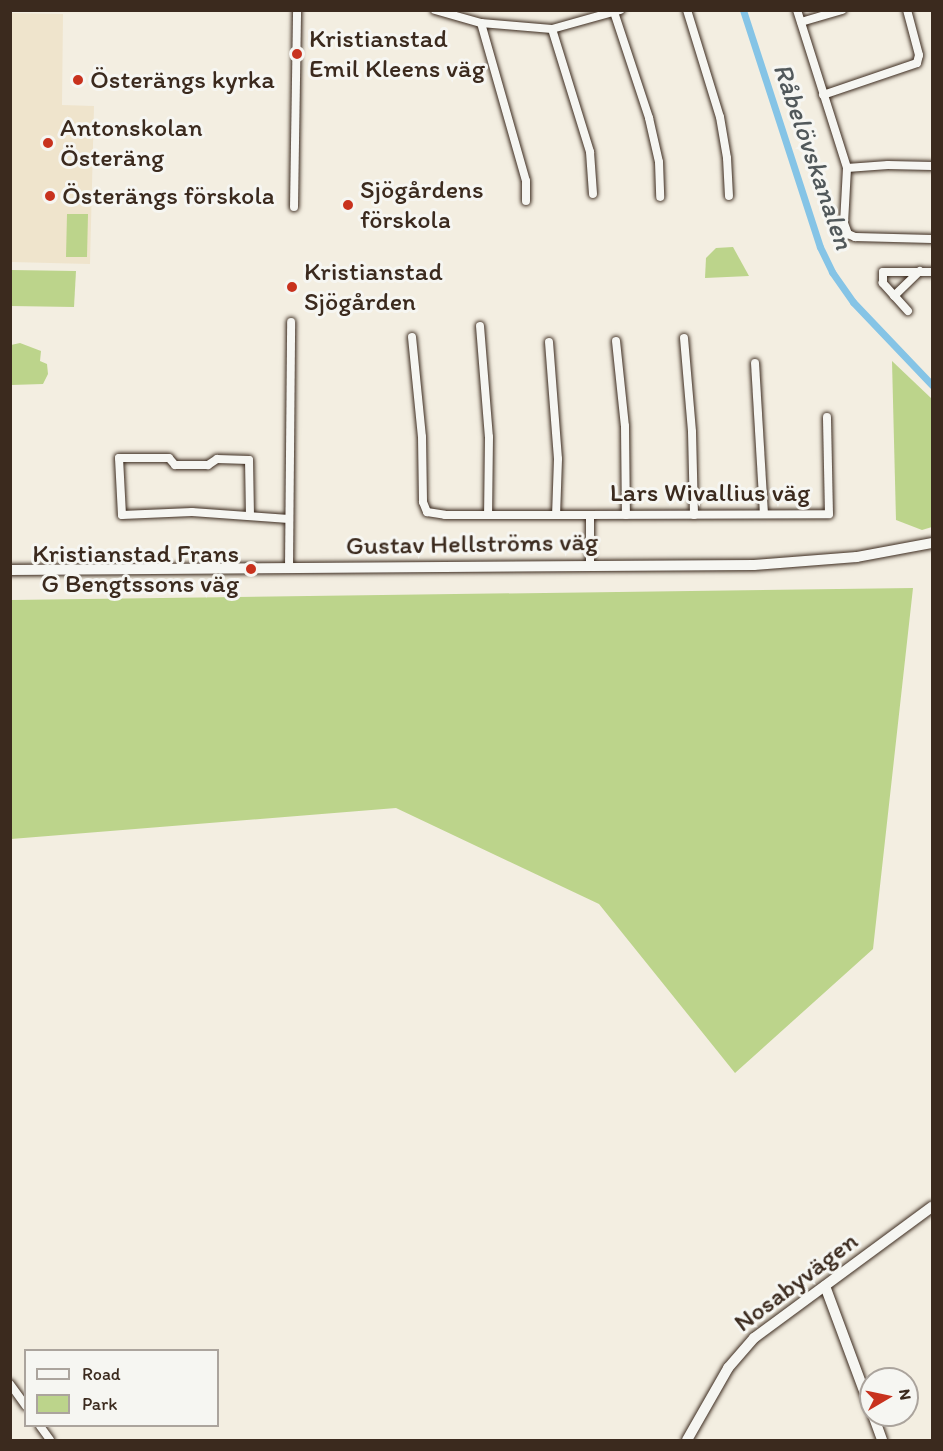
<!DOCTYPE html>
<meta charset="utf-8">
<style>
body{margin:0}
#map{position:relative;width:943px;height:1451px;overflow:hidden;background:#f3eee1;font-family:Itim,sans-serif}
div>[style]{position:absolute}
.built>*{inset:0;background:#efe4cc}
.green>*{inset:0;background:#bcd48b}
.canal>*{height:7px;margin:-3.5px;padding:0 3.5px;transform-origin:3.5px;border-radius:3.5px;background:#85c4e6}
.roads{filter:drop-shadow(0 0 2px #3b2a1e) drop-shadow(0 0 2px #3b2a1e)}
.street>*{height:8px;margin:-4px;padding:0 4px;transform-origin:4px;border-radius:4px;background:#f6f6f2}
.secondary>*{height:10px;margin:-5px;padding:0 5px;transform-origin:5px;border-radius:5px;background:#f6f6f2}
.dots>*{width:16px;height:16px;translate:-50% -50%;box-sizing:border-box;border:3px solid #f6f6f2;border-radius:50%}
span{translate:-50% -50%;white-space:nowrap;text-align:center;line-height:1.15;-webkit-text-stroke:6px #f6f6f2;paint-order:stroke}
.poi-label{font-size:26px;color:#3b2a1e}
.left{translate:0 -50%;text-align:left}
.right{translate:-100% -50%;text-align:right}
.street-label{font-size:26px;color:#3b2a1e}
.water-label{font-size:27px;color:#51585a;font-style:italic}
.frame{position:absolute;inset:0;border:12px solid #3b2a1e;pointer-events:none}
.legend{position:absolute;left:24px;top:1349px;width:195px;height:78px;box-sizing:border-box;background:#f6f6f2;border:2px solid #aba49d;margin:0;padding:8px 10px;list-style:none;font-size:18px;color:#3b2a1e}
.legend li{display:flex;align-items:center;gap:12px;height:30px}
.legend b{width:30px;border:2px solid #aba49d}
.north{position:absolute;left:859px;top:1367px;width:60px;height:60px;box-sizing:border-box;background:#f6f6f2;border:2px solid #aba49d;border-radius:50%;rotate:81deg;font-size:16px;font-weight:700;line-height:24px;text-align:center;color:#3b2a1e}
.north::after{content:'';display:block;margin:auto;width:21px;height:27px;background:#c8321e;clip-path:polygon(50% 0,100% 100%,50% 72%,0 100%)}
</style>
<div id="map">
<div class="built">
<div style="clip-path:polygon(11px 13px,63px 14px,62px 105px,94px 106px,90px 264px,11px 262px)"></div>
</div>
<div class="green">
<div style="clip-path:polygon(67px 214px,88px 214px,87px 257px,66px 257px)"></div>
<div style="clip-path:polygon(733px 247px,749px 276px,705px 278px,706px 258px,716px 248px)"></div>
<div style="clip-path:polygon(11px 270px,76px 271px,74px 307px,11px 306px)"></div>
<div style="clip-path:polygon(20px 343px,41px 351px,40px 361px,47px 364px,48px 374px,43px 384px,11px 385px,11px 345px)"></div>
<div style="clip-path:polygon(892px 361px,932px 399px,932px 527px,922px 530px,896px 520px)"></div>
<div style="clip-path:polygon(913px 588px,873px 949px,735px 1073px,599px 904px,396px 808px,11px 839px,11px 600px)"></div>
</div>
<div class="canal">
<div style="left:743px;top:10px;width:249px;rotate:72deg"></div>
<div style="left:820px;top:247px;width:28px;rotate:64deg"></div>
<div style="left:832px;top:272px;width:37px;rotate:55deg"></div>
<div style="left:853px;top:302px;width:115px;rotate:46.4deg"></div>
</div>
<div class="roads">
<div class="street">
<div style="left:435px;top:10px;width:48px;rotate:15.8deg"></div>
<div style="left:481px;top:23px;width:71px;rotate:4.8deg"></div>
<div style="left:552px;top:29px;width:71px;rotate:-15.6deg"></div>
<div style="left:687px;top:10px;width:112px;rotate:72.9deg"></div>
<div style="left:720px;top:117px;width:42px;rotate:80.3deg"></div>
<div style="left:727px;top:158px;width:38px;rotate:87deg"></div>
<div style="left:797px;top:10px;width:166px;rotate:72.4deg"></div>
<div style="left:847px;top:168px;width:55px;rotate:93.1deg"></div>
<div style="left:844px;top:223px;width:12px;rotate:70deg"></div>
<div style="left:848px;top:234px;width:8px;rotate:23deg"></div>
<div style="left:855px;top:237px;width:77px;rotate:1.5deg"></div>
<div style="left:614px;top:12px;width:112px;rotate:71.7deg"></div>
<div style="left:649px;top:118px;width:45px;rotate:77.2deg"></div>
<div style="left:659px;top:162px;width:35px;rotate:88deg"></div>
<div style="left:801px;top:22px;width:43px;rotate:-16.3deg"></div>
<div style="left:481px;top:23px;width:164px;rotate:74.1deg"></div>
<div style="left:526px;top:181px;width:20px;rotate:90deg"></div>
<div style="left:552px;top:29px;width:129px;rotate:72.8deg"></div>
<div style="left:590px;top:152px;width:42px;rotate:85.9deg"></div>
<div style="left:823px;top:95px;width:99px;rotate:-18.8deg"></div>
<div style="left:917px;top:63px;width:8px;rotate:-76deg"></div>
<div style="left:919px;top:55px;width:47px;rotate:-104.9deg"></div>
<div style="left:847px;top:168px;width:41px;rotate:-4.2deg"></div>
<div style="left:888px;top:165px;width:44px;rotate:1.3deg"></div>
<div style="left:294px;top:207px;width:197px;rotate:-89.1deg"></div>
<div style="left:894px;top:296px;width:36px;rotate:-44deg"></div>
<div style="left:908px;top:311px;width:38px;rotate:-132deg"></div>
<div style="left:883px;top:283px;width:11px;rotate:-90deg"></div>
<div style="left:883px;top:272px;width:49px"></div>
<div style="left:480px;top:326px;width:111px;rotate:85.4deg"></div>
<div style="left:489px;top:437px;width:78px;rotate:90.7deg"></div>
<div style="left:412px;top:337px;width:100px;rotate:84.3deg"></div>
<div style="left:422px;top:437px;width:65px;rotate:89.1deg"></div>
<div style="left:423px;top:502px;width:11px;rotate:68deg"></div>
<div style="left:427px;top:512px;width:18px;rotate:9deg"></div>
<div style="left:445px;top:515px;width:145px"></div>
<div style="left:590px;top:515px;width:50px;rotate:90deg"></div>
<div style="left:684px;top:338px;width:94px;rotate:85.1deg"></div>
<div style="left:692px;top:432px;width:83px;rotate:88.6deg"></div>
<div style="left:616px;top:341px;width:85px;rotate:84deg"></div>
<div style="left:625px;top:426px;width:89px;rotate:89.4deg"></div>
<div style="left:549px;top:342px;width:117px;rotate:85.6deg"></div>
<div style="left:558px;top:459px;width:56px;rotate:92deg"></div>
<div style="left:755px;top:363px;width:151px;rotate:86.6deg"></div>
<div style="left:590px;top:515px;width:239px;rotate:-0.2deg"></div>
<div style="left:829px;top:514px;width:97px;rotate:-91.2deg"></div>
<div style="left:250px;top:516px;width:56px;rotate:-91deg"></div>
<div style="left:249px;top:460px;width:32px;rotate:-178deg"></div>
<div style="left:217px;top:459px;width:11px;rotate:146deg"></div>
<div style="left:208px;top:465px;width:33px;rotate:180deg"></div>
<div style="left:175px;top:465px;width:9px;rotate:-131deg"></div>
<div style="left:169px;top:458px;width:50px;rotate:180deg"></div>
<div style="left:119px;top:458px;width:57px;rotate:87deg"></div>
<div style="left:122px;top:515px;width:70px;rotate:-2.5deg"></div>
<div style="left:192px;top:512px;width:97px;rotate:4.1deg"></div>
<div style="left:289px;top:569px;width:247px;rotate:-89.5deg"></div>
<div style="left:10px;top:1384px;width:27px;rotate:54deg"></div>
<div style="left:40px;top:1426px;width:17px;rotate:54deg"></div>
</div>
<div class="secondary">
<div style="left:10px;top:570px;width:744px;rotate:-0.39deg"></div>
<div style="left:754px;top:565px;width:103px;rotate:-4.4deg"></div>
<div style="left:857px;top:557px;width:76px;rotate:-10.6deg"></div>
<div style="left:825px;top:1286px;width:132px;rotate:69.6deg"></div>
<div style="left:873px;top:1415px;width:27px;rotate:70deg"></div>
<div style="left:687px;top:1440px;width:83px;rotate:-60.3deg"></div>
<div style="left:728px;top:1368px;width:40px;rotate:-49deg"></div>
<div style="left:754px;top:1338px;width:221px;rotate:-36.4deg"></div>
</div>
</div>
<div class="dots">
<div style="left:297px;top:54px;background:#c8321e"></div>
<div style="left:78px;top:80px;background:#c8321e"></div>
<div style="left:48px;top:143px;background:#c8321e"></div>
<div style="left:50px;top:196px;background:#c8321e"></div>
<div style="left:348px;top:205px;background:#c8321e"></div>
<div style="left:292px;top:287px;background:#c8321e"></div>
<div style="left:251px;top:569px;background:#c8321e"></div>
</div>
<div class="poi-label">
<span class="left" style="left:309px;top:54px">Kristianstad<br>Emil Kleens väg</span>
<span class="left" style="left:90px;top:80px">Österängs kyrka</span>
<span class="left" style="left:60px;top:143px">Antonskolan<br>Österäng</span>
<span class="left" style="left:360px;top:205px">Sjögårdens<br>förskola</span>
<span class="left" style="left:62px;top:196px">Österängs förskola</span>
<span class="left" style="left:304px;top:287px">Kristianstad<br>Sjögården</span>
<span class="right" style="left:239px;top:569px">Kristianstad Frans<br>G Bengtssons väg</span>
</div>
<div class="street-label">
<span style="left:710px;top:493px">Lars Wivallius väg</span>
<span style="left:472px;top:544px;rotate:-1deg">Gustav Hellströms väg</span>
<span style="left:796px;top:1282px;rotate:-37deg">Nosabyvägen</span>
</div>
<div class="water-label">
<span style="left:814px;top:156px;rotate:71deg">Råbelövskanalen</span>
</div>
<div class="frame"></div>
<ul class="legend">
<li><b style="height:8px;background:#f6f6f2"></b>Road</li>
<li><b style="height:16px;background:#bcd48b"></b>Park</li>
</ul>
<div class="north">N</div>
</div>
